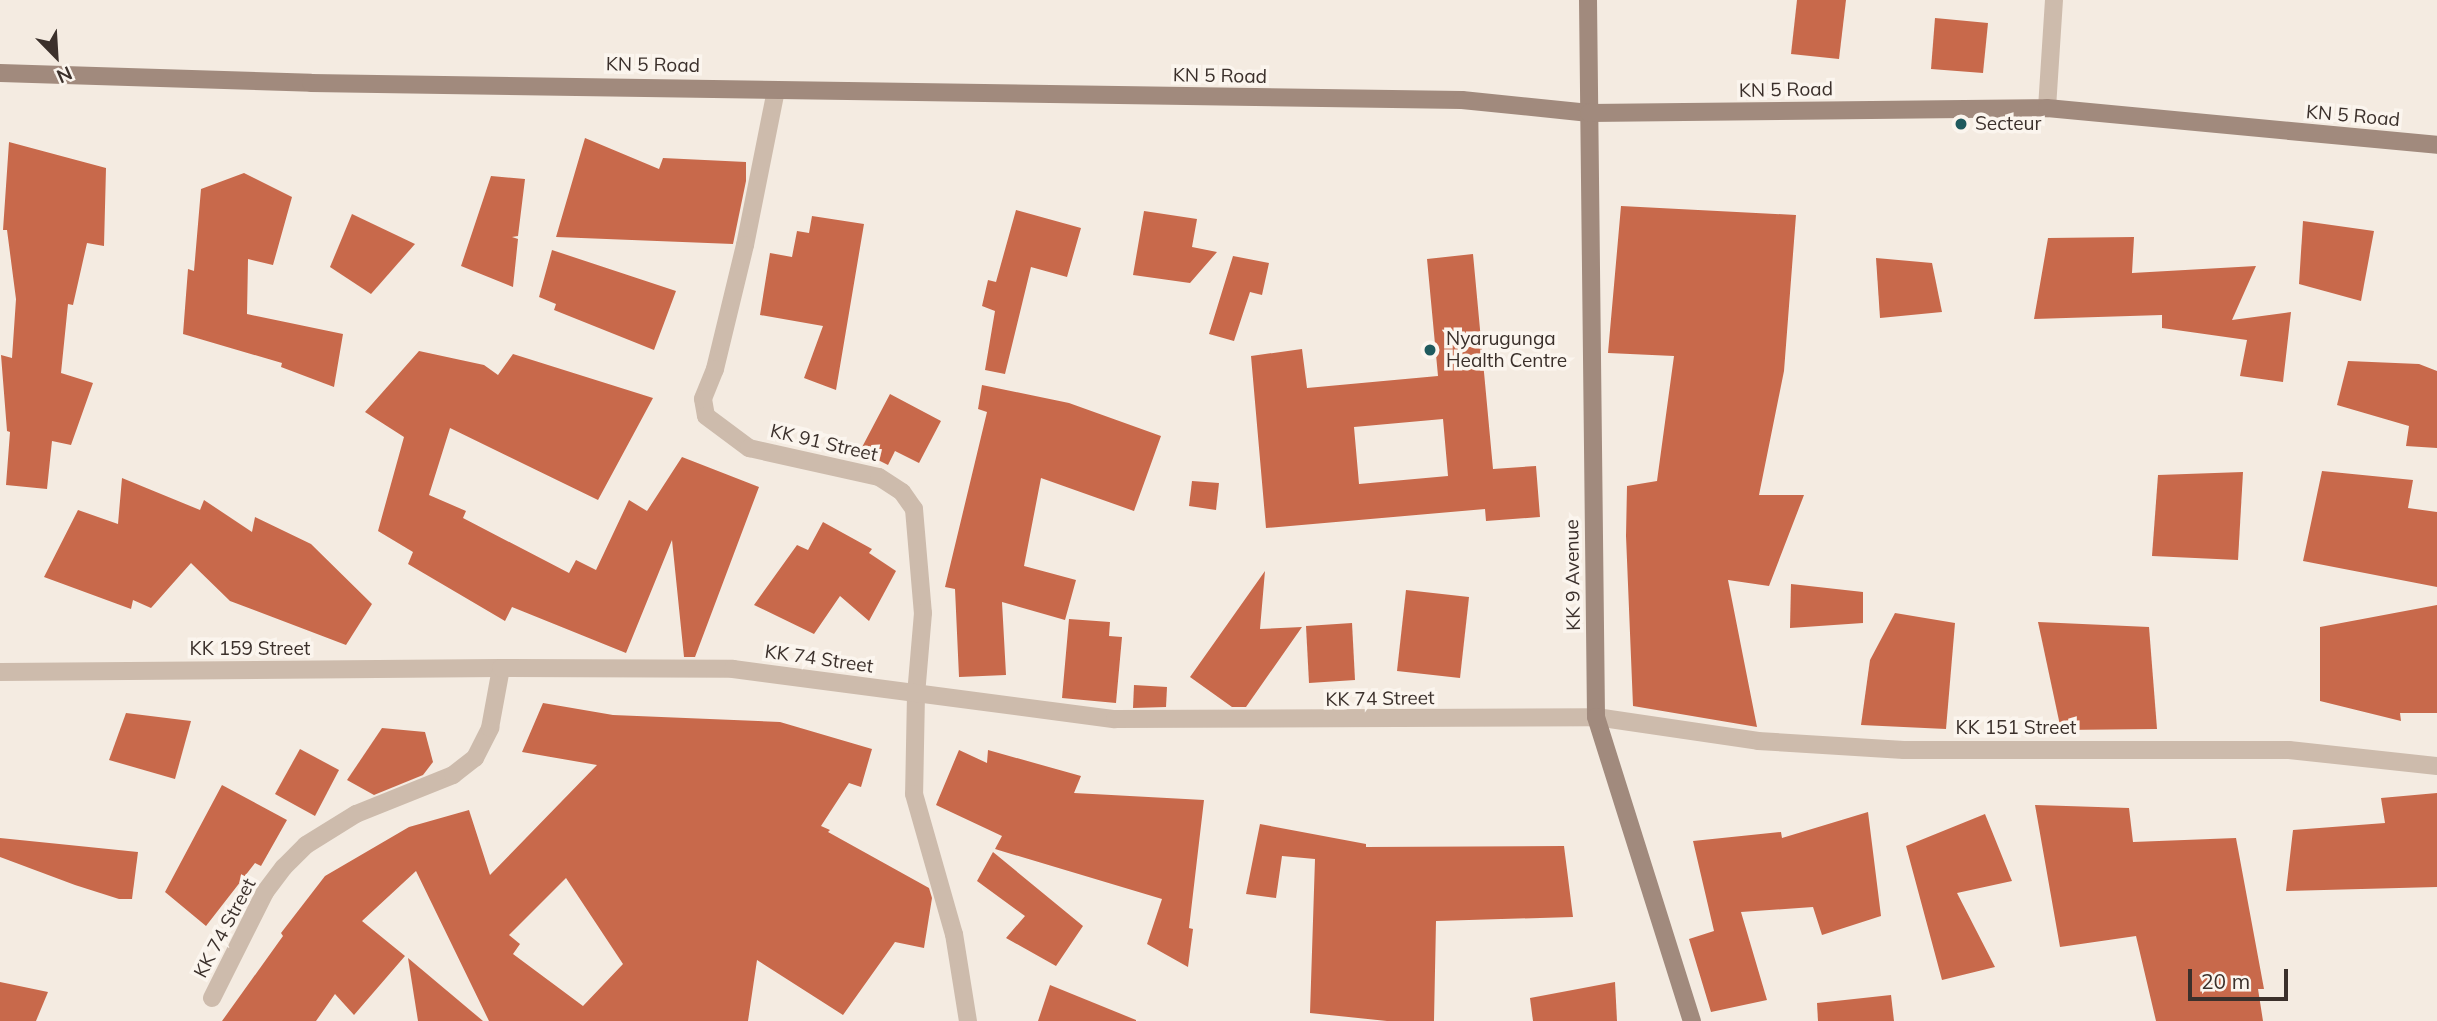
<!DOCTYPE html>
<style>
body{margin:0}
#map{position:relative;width:2437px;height:1021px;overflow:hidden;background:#f4ebe1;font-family:Mulish,sans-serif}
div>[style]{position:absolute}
.building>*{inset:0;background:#c8694b}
.street>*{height:18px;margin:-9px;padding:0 9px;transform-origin:9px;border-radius:9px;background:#cdbbac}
.secondary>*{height:18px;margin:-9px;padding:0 9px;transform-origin:9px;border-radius:9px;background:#a18a7d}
.dots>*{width:19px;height:19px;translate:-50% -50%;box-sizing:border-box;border:4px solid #fbf5ee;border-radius:50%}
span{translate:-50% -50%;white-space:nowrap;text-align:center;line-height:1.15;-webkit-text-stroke:7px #fbf5ee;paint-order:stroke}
.street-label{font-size:19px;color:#3b302b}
.poi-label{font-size:19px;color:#3b302b}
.left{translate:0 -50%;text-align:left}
.north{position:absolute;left:21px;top:21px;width:70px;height:70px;-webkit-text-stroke:5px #fbf5ee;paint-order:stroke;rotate:156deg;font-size:19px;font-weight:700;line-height:28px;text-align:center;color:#3b302b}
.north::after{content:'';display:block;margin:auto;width:24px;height:32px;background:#3b302b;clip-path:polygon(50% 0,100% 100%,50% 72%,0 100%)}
.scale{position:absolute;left:2188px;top:969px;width:100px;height:32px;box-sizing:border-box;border:4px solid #3b302b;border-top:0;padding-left:9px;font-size:21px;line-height:24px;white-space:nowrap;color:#3b302b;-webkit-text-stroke:5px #fbf5ee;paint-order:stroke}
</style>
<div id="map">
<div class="building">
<div style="clip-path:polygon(1797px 0,1846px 0,1839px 59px,1791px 54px)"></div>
<div style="clip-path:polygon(1935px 18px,1988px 23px,1983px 73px,1931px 69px)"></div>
<div style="clip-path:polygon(585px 138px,659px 169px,663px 158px,746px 162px,746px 181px,733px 244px,556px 237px)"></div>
<div style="clip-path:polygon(9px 142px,106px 168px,104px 246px,87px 243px,73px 305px,68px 304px,61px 373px,93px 383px,71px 445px,52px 441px,47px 489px,6px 485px,10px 432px,7px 431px,1px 355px,12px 358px,16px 299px,7px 230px,3px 230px)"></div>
<div style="clip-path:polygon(244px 173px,292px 197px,273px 265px,248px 259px,247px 314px,343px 334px,334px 387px,281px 367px,282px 363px,183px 334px,188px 269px,194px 271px,201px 189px)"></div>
<div style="clip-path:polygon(491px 176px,525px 179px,518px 236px,512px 237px,518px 239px,513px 287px,461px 266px)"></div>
<div style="clip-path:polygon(1621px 206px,1796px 215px,1784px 371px,1759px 495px,1804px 495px,1769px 586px,1728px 580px,1757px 727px,1633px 706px,1626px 536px,1627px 486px,1657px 481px,1674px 356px,1608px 353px)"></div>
<div style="clip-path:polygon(1016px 210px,1081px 228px,1067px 277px,1031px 267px,1005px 374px,985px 370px,995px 311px,982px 306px,988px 280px,996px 282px)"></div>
<div style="clip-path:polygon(1144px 211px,1197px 219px,1192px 247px,1217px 252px,1190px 283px,1133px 275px)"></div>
<div style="clip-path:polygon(352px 214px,415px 244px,371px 294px,330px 267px)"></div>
<div style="clip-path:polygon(812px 216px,864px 224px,836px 390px,804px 378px,823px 326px,760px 315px,770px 253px,792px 257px,797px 231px,809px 233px)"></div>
<div style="clip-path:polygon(2303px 221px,2374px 231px,2361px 301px,2299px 284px)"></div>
<div style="clip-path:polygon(2134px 237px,2132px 273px,2256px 266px,2232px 320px,2291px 312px,2283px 382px,2240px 376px,2247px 340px,2162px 328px,2162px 315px,2034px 319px,2048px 238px)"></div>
<div style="clip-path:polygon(552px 250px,676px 291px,654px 350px,554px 310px,556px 304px,539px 297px)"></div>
<div style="clip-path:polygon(evenodd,1473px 254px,1493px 469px,1536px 466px,1540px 517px,1486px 521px,1485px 509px,1266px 528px,1251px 356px,1302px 349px,1307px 388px,1438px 376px,1427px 259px,1473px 254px,1443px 419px,1448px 476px,1359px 484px,1354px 427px,1443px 419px)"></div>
<div style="clip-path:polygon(1233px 256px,1269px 263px,1262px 295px,1250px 292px,1234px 341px,1209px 334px)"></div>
<div style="clip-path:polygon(1876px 258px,1932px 263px,1942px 312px,1880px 318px)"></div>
<div style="clip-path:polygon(419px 351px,484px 365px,498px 375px,513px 354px,653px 398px,598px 500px,450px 428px,429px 495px,466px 511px,463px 518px,569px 573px,576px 560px,596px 570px,629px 500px,647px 511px,682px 457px,759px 487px,695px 657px,684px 657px,672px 540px,626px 653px,512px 607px,505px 621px,408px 564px,413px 552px,378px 531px,404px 437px,365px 412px)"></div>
<div style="clip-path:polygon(2348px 361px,2419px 364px,2437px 371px,2437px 448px,2406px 446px,2409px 426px,2337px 405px)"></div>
<div style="clip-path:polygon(982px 385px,1069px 403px,1161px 436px,1134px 511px,1041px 478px,1024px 566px,1076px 580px,1065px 620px,1002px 602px,1006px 675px,959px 677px,955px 589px,945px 587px,987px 412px,978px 409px)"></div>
<div style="clip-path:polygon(890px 394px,941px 421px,919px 463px,895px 451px,888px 465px,860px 451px)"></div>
<div style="clip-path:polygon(2322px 471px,2413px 480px,2408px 508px,2437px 512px,2437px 587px,2303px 561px)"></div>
<div style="clip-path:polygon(2243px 472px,2238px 560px,2152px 556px,2158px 475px)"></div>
<div style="clip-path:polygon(122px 478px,200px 510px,204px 500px,252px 532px,255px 517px,311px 544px,372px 604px,346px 645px,230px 601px,191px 563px,151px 608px,133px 600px,131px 609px,44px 577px,78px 510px,118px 524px)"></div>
<div style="clip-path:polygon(1192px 481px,1219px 483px,1216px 510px,1189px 506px)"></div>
<div style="clip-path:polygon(823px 522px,872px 549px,869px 553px,896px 571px,869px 621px,840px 596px,814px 634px,754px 605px,797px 545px,808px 550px)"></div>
<div style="clip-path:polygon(1265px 571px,1260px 629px,1302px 627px,1246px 707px,1232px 707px,1190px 677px)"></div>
<div style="clip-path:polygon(1791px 584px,1863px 592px,1863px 623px,1790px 628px)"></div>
<div style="clip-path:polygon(1406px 590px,1469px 597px,1460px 678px,1397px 671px)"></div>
<div style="clip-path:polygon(2437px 605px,2437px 713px,2400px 713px,2401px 721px,2320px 701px,2320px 627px)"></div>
<div style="clip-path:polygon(1895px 613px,1955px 623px,1946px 729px,1861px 725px,1870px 660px)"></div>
<div style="clip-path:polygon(1069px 619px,1110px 622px,1109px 636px,1122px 637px,1116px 703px,1062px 698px)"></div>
<div style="clip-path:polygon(2038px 622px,2149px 627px,2157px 729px,2061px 730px)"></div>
<div style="clip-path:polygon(1352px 623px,1355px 680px,1309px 683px,1306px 626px)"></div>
<div style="clip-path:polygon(1134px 685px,1167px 687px,1166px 707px,1133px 708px)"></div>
<div style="clip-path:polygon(evenodd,543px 703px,613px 715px,780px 722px,872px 749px,861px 787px,849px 783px,821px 826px,830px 830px,828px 832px,929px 888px,932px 898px,924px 948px,895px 942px,843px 1015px,757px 960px,748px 1021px,489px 1021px,416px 871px,362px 921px,405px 956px,354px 1015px,335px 994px,316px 1021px,222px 1021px,283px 936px,281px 933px,325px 876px,409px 827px,469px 810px,490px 875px,597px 765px,522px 752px,543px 703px,566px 878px,623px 964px,583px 1006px,513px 954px,520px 944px,509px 935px,566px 878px)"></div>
<div style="clip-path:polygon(126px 713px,191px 721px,175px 779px,109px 760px)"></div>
<div style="clip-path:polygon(382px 728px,425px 732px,433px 762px,423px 775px,374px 795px,347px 780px)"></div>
<div style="clip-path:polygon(300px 749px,339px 770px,315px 816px,275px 794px)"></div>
<div style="clip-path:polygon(959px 750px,987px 763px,988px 750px,1081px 776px,1074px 793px,1204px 800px,1189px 928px,1193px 929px,1188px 967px,1147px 944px,1162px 899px,995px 849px,1002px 836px,936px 805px)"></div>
<div style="clip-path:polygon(222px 785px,287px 820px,261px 866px,255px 863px,206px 926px,165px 892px)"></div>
<div style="clip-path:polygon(2437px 793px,2437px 887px,2286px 891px,2293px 830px,2385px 823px,2381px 798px)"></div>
<div style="clip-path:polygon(2035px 805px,2129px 808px,2133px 842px,2236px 838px,2264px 989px,2258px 989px,2263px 1021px,2156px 1021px,2136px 936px,2060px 947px)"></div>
<div style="clip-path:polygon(1868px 812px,1881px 916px,1822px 935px,1813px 907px,1741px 912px,1767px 1000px,1711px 1012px,1689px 939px,1714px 931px,1693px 841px,1781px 832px,1782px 838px)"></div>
<div style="clip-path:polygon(1985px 814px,2012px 881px,1957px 893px,1995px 967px,1942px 980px,1906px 846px)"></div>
<div style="clip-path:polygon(1260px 824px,1366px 844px,1366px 847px,1564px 846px,1573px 917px,1436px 921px,1434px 1021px,1387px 1021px,1310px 1013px,1315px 859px,1282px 856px,1276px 898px,1246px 894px)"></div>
<div style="clip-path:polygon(0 838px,138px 852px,132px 899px,119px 899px,75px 885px,0 857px)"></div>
<div style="clip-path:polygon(993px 852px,1083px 926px,1056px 966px,1006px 938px,1025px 916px,977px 881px)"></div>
<div style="clip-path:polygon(408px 958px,483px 1021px,418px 1021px)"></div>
<div style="clip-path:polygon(0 982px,48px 992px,36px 1021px,0 1021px)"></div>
<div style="clip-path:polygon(1615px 982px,1617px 1021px,1533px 1021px,1530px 998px)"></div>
<div style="clip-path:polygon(1050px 985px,1136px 1020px,1136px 1021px,1038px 1021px)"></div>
<div style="clip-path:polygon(1891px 995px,1894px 1021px,1818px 1021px,1817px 1003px)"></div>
</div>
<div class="street">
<div style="left:776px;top:90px;width:158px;rotate:101.3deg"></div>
<div style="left:745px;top:245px;width:128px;rotate:103.6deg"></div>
<div style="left:715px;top:369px;width:32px;rotate:112deg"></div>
<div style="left:703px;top:399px;width:17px;rotate:80deg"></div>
<div style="left:706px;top:416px;width:54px;rotate:36.7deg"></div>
<div style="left:749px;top:448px;width:133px;rotate:12.6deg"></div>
<div style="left:879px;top:477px;width:27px;rotate:33deg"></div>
<div style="left:902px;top:492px;width:21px;rotate:55deg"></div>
<div style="left:914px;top:509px;width:104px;rotate:85.1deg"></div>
<div style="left:923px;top:613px;width:81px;rotate:94.9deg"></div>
<div style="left:916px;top:694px;width:100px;rotate:91.1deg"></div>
<div style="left:914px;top:794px;width:146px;rotate:74.1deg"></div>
<div style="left:954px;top:934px;width:88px;rotate:80.9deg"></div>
<div style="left:2047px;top:108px;width:108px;rotate:-86.3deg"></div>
<div style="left:0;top:672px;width:501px;rotate:-0.46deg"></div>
<div style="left:212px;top:998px;width:119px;rotate:-63.4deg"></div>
<div style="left:265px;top:892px;width:31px;rotate:-53deg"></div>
<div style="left:284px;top:867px;width:31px;rotate:-45deg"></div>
<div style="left:306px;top:845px;width:59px;rotate:-31.8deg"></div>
<div style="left:356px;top:814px;width:105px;rotate:-21.9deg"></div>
<div style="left:453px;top:775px;width:28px;rotate:-38deg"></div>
<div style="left:475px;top:758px;width:34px;rotate:-63deg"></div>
<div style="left:490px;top:728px;width:61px;rotate:-79.6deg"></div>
<div style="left:501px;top:668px;width:232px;rotate:0.2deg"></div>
<div style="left:733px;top:669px;width:385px;rotate:7.5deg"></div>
<div style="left:1115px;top:719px;width:481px;rotate:-0.2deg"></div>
<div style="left:1596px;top:717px;width:164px;rotate:8.4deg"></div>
<div style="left:1758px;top:741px;width:146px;rotate:3.5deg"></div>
<div style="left:1904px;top:750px;width:385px"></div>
<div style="left:2289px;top:750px;width:149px;rotate:6.2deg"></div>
</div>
<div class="secondary">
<div style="left:1588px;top:0;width:717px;rotate:89.36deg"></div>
<div style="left:1596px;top:717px;width:319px;rotate:72.5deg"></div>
<div style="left:0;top:73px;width:311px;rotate:1.8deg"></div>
<div style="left:311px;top:83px;width:1151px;rotate:0.85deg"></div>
<div style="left:1462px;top:100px;width:128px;rotate:5.8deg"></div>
<div style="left:1589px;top:113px;width:458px;rotate:-0.6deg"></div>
<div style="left:2047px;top:108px;width:392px;rotate:5.4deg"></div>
</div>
<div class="dots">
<div style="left:1961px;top:124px;background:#1f5a5e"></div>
<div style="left:1430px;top:350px;background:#1f5a5e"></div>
</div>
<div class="street-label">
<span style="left:653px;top:65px;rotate:1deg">KN 5 Road</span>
<span style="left:1220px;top:76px;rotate:1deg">KN 5 Road</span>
<span style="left:1786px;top:90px;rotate:-1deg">KN 5 Road</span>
<span style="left:2353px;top:116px;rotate:5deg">KN 5 Road</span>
<span style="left:824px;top:443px;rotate:13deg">KK 91 Street</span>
<span style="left:1573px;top:575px;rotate:-91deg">KK 9 Avenue</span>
<span style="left:250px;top:649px">KK 159 Street</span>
<span style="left:819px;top:659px;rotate:8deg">KK 74 Street</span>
<span style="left:1380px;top:699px;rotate:-1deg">KK 74 Street</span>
<span style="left:2016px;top:728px">KK 151 Street</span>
<span style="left:225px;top:928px;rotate:-62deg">KK 74 Street</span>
</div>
<div class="poi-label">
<span class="left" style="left:1975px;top:124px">Secteur</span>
<span class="left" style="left:1446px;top:350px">Nyarugunga<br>Health Centre</span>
</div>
<div class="north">N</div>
<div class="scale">20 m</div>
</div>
